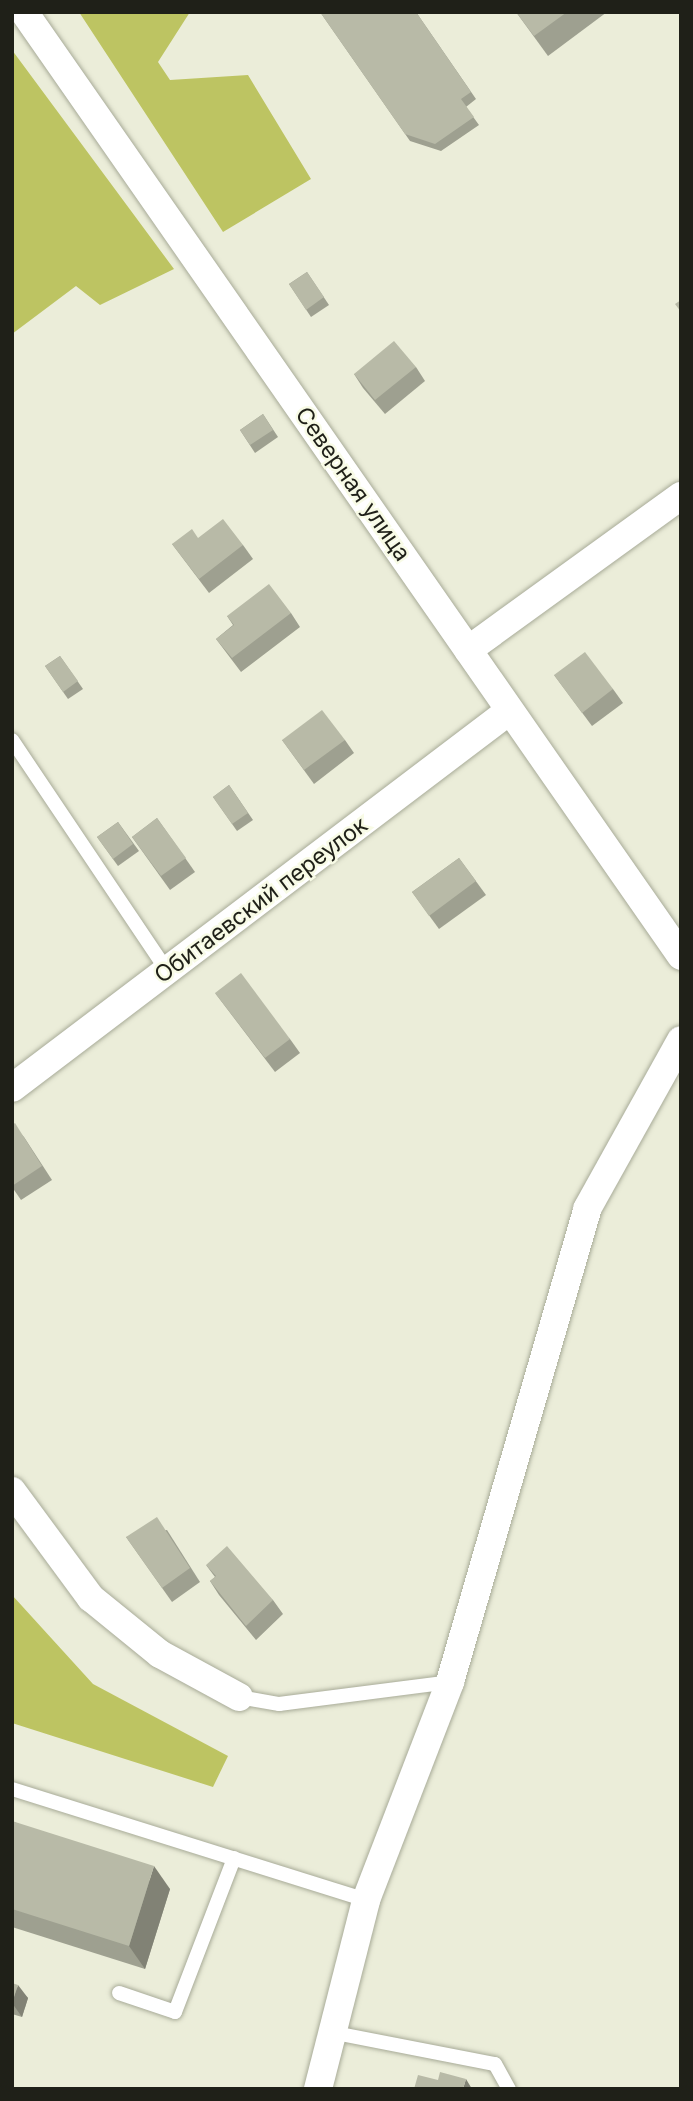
<!DOCTYPE html>
<meta charset="utf-8">
<style>
body{margin:0}
#map{position:relative;width:693px;height:2101px;overflow:hidden;background:#ebedd9;font-family:Inter,sans-serif}
div>[style]{position:absolute}
.forest>*{inset:0;background:#bdc462}
.roads{filter:drop-shadow(0 0 2px #a8ab98) drop-shadow(0 0 2px #a8ab98)}
.service>*{height:14px;margin:-7px;padding:0 7px;transform-origin:7px;border-radius:7px;background:#fff}
.minor>*{height:28px;margin:-14px;padding:0 14px;transform-origin:14px;border-radius:14px;background:#fff}
.wall>*{inset:0;background:#9ea090}
.shaded-wall>*{inset:0;background:#818275}
.building>*{inset:0;background:#b8baa7}
span{translate:-50% -50%;white-space:nowrap;text-align:center;line-height:1.15;-webkit-text-stroke:5px #f8fbe6;paint-order:stroke}
.street-label{font-size:23px;color:#1f2018}
.frame{position:absolute;inset:0;border:14px solid #1f2018;pointer-events:none}
</style>
<div id="map">
<div class="forest">
<div style="clip-path:polygon(79px 12px,190px 12px,158px 62px,170px 80px,248px 75px,311px 179px,223px 232px)"></div>
<div style="clip-path:polygon(12px 50px,174px 269px,100px 305px,76px 286px,12px 334px)"></div>
<div style="clip-path:polygon(12px 1595px,93px 1684px,228px 1756px,213px 1787px,12px 1723px)"></div>
</div>
<div class="roads">
<div class="service">
<div style="left:12px;top:740px;width:280px;rotate:56.1deg"></div>
<div style="left:239px;top:1697px;width:41px;rotate:9.9deg"></div>
<div style="left:279px;top:1704px;width:172px;rotate:-7.3deg"></div>
<div style="left:12px;top:1789px;width:371px;rotate:17.4deg"></div>
<div style="left:119px;top:1993px;width:59px;rotate:18.7deg"></div>
<div style="left:175px;top:2012px;width:165px;rotate:-69deg"></div>
<div style="left:330px;top:2032px;width:168px;rotate:11deg"></div>
<div style="left:495px;top:2064px;width:29px;rotate:61deg"></div>
</div>
<div class="minor">
<div style="left:24px;top:12px;width:1150px;rotate:55.16deg"></div>
<div style="left:468px;top:650px;width:263px;rotate:-35.9deg"></div>
<div style="left:12px;top:1088px;width:624px;rotate:-37.18deg"></div>
<div style="left:12px;top:1491px;width:133px;rotate:53.6deg"></div>
<div style="left:91px;top:1598px;width:89px;rotate:39.1deg"></div>
<div style="left:160px;top:1654px;width:90px;rotate:28.6deg"></div>
<div style="left:318px;top:2089px;width:195px;rotate:-75.7deg"></div>
<div style="left:366px;top:1900px;width:234px;rotate:-68.9deg"></div>
<div style="left:450px;top:1682px;width:492px;rotate:-73.8deg"></div>
<div style="left:587px;top:1209px;width:193px;rotate:-60.9deg"></div>
</div>
</div>
<div class="wall">
<div style="clip-path:polygon(320px 12px,416px 12px,476px 99px,466px 107px,479px 125px,441px 151px,410px 141px)"></div>
<div style="clip-path:polygon(516px 12px,607px 12px,548px 56px)"></div>
<div style="clip-path:polygon(307px 272px,329px 305px,311px 317px,289px 284px)"></div>
<div style="clip-path:polygon(416px 367px,425px 381px,385px 414px,363px 388px,354px 374px)"></div>
<div style="clip-path:polygon(263px 414px,278px 437px,255px 453px,240px 430px)"></div>
<div style="clip-path:polygon(198px 538px,243px 545px,253px 559px,209px 593px,172px 544px)"></div>
<div style="clip-path:polygon(291px 613px,300px 627px,241px 672px,216px 639px,233px 625px,227px 616px)"></div>
<div style="clip-path:polygon(60px 656px,83px 689px,68px 699px,45px 666px)"></div>
<div style="clip-path:polygon(554px 675px,613px 689px,623px 703px,592px 726px)"></div>
<div style="clip-path:polygon(282px 740px,345px 740px,354px 753px,314px 784px)"></div>
<div style="clip-path:polygon(229px 785px,253px 820px,237px 831px,213px 797px)"></div>
<div style="clip-path:polygon(157px 818px,195px 872px,170px 890px,132px 837px)"></div>
<div style="clip-path:polygon(118px 822px,139px 851px,118px 866px,97px 837px)"></div>
<div style="clip-path:polygon(459px 858px,486px 895px,439px 929px,412px 892px)"></div>
<div style="clip-path:polygon(215px 993px,290px 1039px,300px 1053px,275px 1072px)"></div>
<div style="clip-path:polygon(12px 1125px,24px 1137px,52px 1180px,21px 1200px,12px 1187px)"></div>
<div style="clip-path:polygon(167px 1530px,200px 1582px,172px 1602px,126px 1537px)"></div>
<div style="clip-path:polygon(206px 1565px,273px 1600px,283px 1614px,256px 1640px,219px 1595px,210px 1581px,215px 1577px)"></div>
<div style="clip-path:polygon(12px 1821px,170px 1889px,145px 1969px,12px 1927px)"></div>
<div style="clip-path:polygon(12px 1983px,28px 1998px,22px 2017px,12px 2014px)"></div>
</div>
<div class="shaded-wall">
<div style="clip-path:polygon(154px 1866px,170px 1889px,145px 1969px,129px 1946px)"></div>
<div style="clip-path:polygon(18px 1985px,28px 1998px,22px 2017px,12px 2003px)"></div>
<div style="clip-path:polygon(466px 2079px,472px 2089px,463px 2089px)"></div>
</div>
<div class="building">
<div style="clip-path:polygon(320px 12px,416px 12px,471px 92px,461px 99px,474px 117px,435px 144px,405px 134px)"></div>
<div style="clip-path:polygon(516px 12px,567px 12px,534px 36px)"></div>
<div style="clip-path:polygon(307px 272px,324px 297px,306px 310px,289px 284px)"></div>
<div style="clip-path:polygon(681px 300px,681px 312px,675px 304px)"></div>
<div style="clip-path:polygon(394px 341px,416px 367px,375px 400px,354px 374px)"></div>
<div style="clip-path:polygon(263px 414px,273px 430px,250px 445px,240px 430px)"></div>
<div style="clip-path:polygon(223px 519px,243px 545px,199px 579px,172px 544px,192px 529px,198px 538px)"></div>
<div style="clip-path:polygon(269px 584px,291px 613px,232px 658px,216px 639px,234px 625px,227px 616px)"></div>
<div style="clip-path:polygon(585px 652px,613px 689px,582px 713px,554px 675px)"></div>
<div style="clip-path:polygon(60px 656px,78px 681px,63px 692px,45px 666px)"></div>
<div style="clip-path:polygon(322px 710px,345px 740px,304px 770px,282px 740px)"></div>
<div style="clip-path:polygon(229px 785px,248px 813px,232px 824px,213px 797px)"></div>
<div style="clip-path:polygon(157px 818px,186px 858px,161px 876px,132px 837px)"></div>
<div style="clip-path:polygon(118px 822px,133px 844px,113px 859px,97px 837px)"></div>
<div style="clip-path:polygon(459px 858px,476px 881px,429px 916px,412px 892px)"></div>
<div style="clip-path:polygon(241px 973px,290px 1039px,265px 1058px,215px 993px)"></div>
<div style="clip-path:polygon(15px 1123px,42px 1166px,12px 1186px,12px 1125px)"></div>
<div style="clip-path:polygon(157px 1517px,190px 1568px,162px 1588px,126px 1537px)"></div>
<div style="clip-path:polygon(227px 1546px,273px 1600px,246px 1626px,210px 1581px,216px 1576px,206px 1565px)"></div>
<div style="clip-path:polygon(12px 1821px,154px 1866px,129px 1946px,12px 1909px)"></div>
<div style="clip-path:polygon(12px 1983px,18px 1985px,12px 2003px)"></div>
<div style="clip-path:polygon(440px 2072px,466px 2079px,463px 2089px,414px 2089px,418px 2075px,438px 2080px)"></div>
</div>
<div class="street-label">
<span style="left:353px;top:484px;rotate:55deg">Северная улица</span>
<span style="left:261px;top:900px;rotate:-37deg">Обитаевский переулок</span>
</div>
<div class="frame"></div>
</div>
